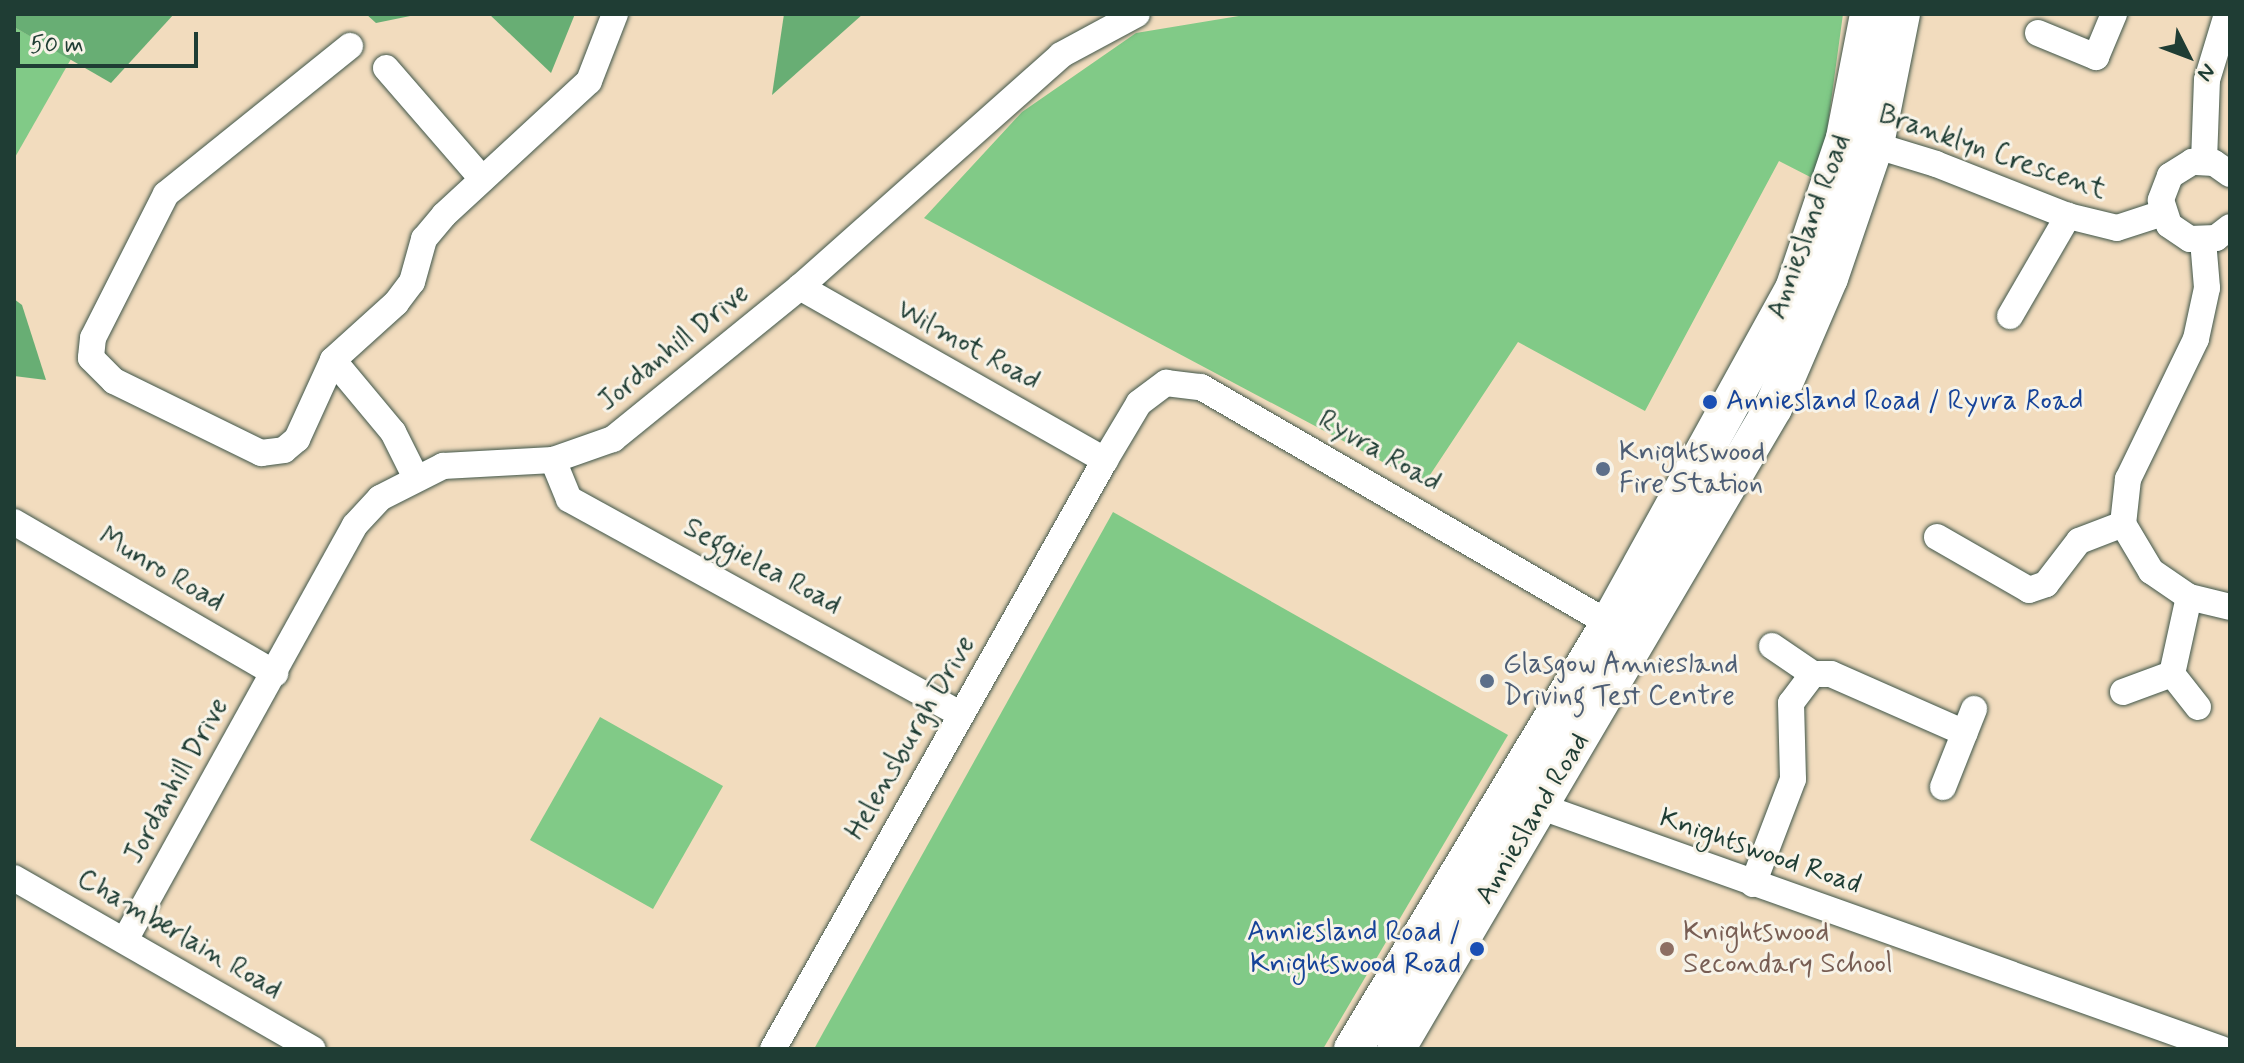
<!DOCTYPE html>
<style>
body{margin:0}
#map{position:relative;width:2244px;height:1063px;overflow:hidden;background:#f2dcbe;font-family:Mynerve,sans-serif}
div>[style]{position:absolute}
.green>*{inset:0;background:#81ca87}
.forest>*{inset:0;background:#68ae74}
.roads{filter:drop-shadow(0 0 2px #3f5549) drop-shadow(0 0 2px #3f5549)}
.street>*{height:26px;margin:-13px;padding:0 13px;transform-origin:13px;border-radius:13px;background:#fff}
.secondary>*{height:38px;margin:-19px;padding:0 19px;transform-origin:19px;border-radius:19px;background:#fff}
.dots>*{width:22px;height:22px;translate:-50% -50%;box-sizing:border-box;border:4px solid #f7f3e8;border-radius:50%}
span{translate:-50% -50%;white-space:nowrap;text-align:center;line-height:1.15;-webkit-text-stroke:6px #f7f3e8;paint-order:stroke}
.street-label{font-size:28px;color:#1f3d34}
.transit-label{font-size:28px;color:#164399}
.left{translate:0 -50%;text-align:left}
.right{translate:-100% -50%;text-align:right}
.service-label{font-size:28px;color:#4e5e75}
.education-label{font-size:28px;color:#785e54}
.frame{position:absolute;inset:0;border:16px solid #1f3d34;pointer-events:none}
.north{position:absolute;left:2148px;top:16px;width:80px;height:80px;-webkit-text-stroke:6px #f7f3e8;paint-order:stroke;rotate:132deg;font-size:22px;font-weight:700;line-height:32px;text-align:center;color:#1f3d34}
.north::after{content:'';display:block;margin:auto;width:28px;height:36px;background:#1f3d34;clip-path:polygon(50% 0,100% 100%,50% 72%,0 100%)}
.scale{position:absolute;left:16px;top:32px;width:182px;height:36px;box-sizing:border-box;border:4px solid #1f3d34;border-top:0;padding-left:10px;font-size:24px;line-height:28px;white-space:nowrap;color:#1f3d34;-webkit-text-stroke:6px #f7f3e8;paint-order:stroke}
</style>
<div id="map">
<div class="green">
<div style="clip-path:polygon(1251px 14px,1843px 14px,1820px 182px,1779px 161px,1645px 411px,1518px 342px,1424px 484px,924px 218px,1022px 112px,1136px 33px)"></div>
<div style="clip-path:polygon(14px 27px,71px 59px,14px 159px)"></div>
<div style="clip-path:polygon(1113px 512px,1508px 735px,1323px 1049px,814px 1049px)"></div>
<div style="clip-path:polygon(600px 717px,723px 786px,653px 909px,530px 840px)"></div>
</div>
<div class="forest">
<div style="clip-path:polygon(14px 14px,174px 14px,111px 83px,14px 27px)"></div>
<div style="clip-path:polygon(366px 14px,420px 14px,376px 23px)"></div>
<div style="clip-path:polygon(489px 14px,575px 14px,551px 73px)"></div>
<div style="clip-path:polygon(784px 14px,863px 14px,772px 95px)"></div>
<div style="clip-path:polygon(14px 299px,22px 305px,46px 380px,14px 376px)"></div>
</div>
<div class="roads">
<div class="street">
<div style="left:2038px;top:33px;width:63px;rotate:22.5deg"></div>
<div style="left:2096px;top:57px;width:47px;rotate:-67.3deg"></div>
<div style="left:350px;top:46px;width:236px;rotate:141.2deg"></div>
<div style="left:166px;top:194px;width:161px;rotate:116.9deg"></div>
<div style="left:93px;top:338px;width:20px;rotate:96deg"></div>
<div style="left:91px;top:358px;width:33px;rotate:45deg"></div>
<div style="left:114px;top:381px;width:164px;rotate:26.1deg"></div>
<div style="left:261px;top:453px;width:23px;rotate:-7deg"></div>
<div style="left:284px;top:450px;width:17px;rotate:-40deg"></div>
<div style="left:297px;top:439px;width:87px;rotate:-65.5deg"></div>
<div style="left:333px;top:360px;width:85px;rotate:-42.1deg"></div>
<div style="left:396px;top:303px;width:26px;rotate:-53deg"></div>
<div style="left:412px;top:282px;width:45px;rotate:-74.4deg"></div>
<div style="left:424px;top:239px;width:31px;rotate:-50deg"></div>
<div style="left:444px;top:215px;width:197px;rotate:-42.7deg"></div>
<div style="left:589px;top:81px;width:72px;rotate:-68.8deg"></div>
<div style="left:386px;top:68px;width:147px;rotate:49.1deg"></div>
<div style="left:1861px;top:141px;width:78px;rotate:17deg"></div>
<div style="left:1936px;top:164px;width:142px;rotate:21.5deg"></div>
<div style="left:2068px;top:216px;width:50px;rotate:13.8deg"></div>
<div style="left:2117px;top:228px;width:48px;rotate:-18.1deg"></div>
<div style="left:2204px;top:161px;width:81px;rotate:-87.9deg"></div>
<div style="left:2207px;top:80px;width:69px;rotate:-73.1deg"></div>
<div style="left:2230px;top:174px;width:19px;rotate:-145deg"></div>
<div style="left:2214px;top:163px;width:22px;rotate:-177deg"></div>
<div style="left:2192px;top:162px;width:26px;rotate:148deg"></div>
<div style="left:2170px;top:176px;width:26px;rotate:111deg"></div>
<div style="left:2161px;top:200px;width:26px;rotate:72deg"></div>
<div style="left:2169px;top:225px;width:25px;rotate:34deg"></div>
<div style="left:2190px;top:239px;width:26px;rotate:-2deg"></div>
<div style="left:2216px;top:238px;width:18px;rotate:-38deg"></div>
<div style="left:2203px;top:240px;width:48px;rotate:85.2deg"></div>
<div style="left:2207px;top:288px;width:52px;rotate:102.2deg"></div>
<div style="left:2196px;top:339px;width:156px;rotate:115.9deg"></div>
<div style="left:2128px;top:479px;width:45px;rotate:96.3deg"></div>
<div style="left:2123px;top:524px;width:55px;rotate:59.2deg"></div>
<div style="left:2151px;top:571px;width:46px;rotate:34.4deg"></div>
<div style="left:2189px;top:597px;width:42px;rotate:13.7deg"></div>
<div style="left:800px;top:287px;width:351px;rotate:29.6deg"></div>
<div style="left:2010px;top:316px;width:116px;rotate:-59.9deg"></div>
<div style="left:333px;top:360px;width:94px;rotate:50.2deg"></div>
<div style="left:393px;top:432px;width:51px;rotate:63.4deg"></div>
<div style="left:553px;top:460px;width:42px;rotate:67.7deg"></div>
<div style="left:569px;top:499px;width:446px;rotate:28.8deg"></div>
<div style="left:14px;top:522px;width:302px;rotate:30.1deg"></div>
<div style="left:1937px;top:537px;width:106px;rotate:29.9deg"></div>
<div style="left:2029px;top:590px;width:18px;rotate:-19deg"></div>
<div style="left:2046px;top:584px;width:54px;rotate:-52.5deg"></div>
<div style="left:2079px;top:541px;width:47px;rotate:-21.1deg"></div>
<div style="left:1772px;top:646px;width:50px;rotate:34.3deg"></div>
<div style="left:2172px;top:674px;width:42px;rotate:51.8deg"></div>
<div style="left:2123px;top:692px;width:52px;rotate:-20.2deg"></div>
<div style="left:2172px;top:674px;width:79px;rotate:-77.6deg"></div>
<div style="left:1943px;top:787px;width:84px;rotate:-68.3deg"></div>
<div style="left:1525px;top:801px;width:739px;rotate:19.61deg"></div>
<div style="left:14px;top:878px;width:344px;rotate:29.8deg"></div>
<div style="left:1753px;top:884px;width:112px;rotate:-69.1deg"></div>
<div style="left:1793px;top:779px;width:76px;rotate:-91.5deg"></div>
<div style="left:1791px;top:703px;width:36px;rotate:-53deg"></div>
<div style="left:1813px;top:674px;width:18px"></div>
<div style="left:1831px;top:674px;width:146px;rotate:23.8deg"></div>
<div style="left:125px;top:940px;width:474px;rotate:-61deg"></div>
<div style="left:355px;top:525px;width:37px;rotate:-47deg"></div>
<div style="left:380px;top:498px;width:71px;rotate:-26.9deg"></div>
<div style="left:443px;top:466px;width:110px;rotate:-3.1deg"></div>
<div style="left:553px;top:460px;width:64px;rotate:-19.3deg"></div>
<div style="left:613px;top:439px;width:241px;rotate:-39.1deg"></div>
<div style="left:800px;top:287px;width:349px;rotate:-41.6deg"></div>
<div style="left:1061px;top:55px;width:86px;rotate:-28.3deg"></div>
<div style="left:773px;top:1049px;width:676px;rotate:-60.59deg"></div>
<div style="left:1105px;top:460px;width:66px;rotate:-59.2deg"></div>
<div style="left:1139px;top:403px;width:34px;rotate:-37deg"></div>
<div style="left:1166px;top:383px;width:35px;rotate:7deg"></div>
<div style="left:1201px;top:387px;width:489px;rotate:30.1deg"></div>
</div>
<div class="secondary">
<div style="left:1353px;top:1049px;width:496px;rotate:-58.9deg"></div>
<div style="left:1609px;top:624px;width:383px;rotate:-61.1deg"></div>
<div style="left:1794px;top:289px;width:159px;rotate:-71.3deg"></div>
<div style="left:1845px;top:138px;width:126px;rotate:-79deg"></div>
<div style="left:1396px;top:1049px;width:744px;rotate:-59.54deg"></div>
<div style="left:1773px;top:408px;width:142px;rotate:-66.7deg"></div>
<div style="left:1829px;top:278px;width:142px;rotate:-71.1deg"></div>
<div style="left:1875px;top:144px;width:133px;rotate:-78.7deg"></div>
</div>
</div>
<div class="dots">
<div style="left:1710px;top:402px;background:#1a4fb4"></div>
<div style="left:1603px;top:469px;background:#5c6f8a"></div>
<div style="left:1487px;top:681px;background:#5c6f8a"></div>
<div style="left:1477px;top:949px;background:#1a4fb4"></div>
<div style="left:1667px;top:949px;background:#8d6e63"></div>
</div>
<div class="street-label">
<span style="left:1992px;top:153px;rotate:19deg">Branklyn Crescent</span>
<span style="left:1810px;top:227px;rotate:-70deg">Anniesland Road</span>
<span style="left:968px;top:346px;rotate:29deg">Wilmot Road</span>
<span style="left:674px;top:348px;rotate:-39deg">Jordanhill Drive</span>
<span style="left:1379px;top:452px;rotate:30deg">Ryvra Road</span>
<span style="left:762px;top:567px;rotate:28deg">Seggielea Road</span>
<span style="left:161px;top:570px;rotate:30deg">Munro Road</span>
<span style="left:911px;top:738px;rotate:-60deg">Helensburgh Drive</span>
<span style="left:177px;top:781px;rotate:-61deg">Jordanhill Drive</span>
<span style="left:1533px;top:819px;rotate:-59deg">Anniesland Road</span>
<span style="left:1760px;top:852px;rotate:19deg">Knightswood Road</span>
<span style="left:179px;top:935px;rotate:30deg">Chamberlain Road</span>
</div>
<div class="transit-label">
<span class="left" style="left:1726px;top:402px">Anniesland Road / Ryvra Road</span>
<span class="right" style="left:1461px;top:949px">Anniesland Road /<br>Knightswood Road</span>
</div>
<div class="service-label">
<span class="left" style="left:1619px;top:469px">Knightswood<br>Fire Station</span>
<span class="left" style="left:1503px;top:681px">Glasgow Anniesland<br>Driving Test Centre</span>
</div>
<div class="education-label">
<span class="left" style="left:1683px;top:949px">Knightswood<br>Secondary School</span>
</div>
<div class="frame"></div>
<div class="north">N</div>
<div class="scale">50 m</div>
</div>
